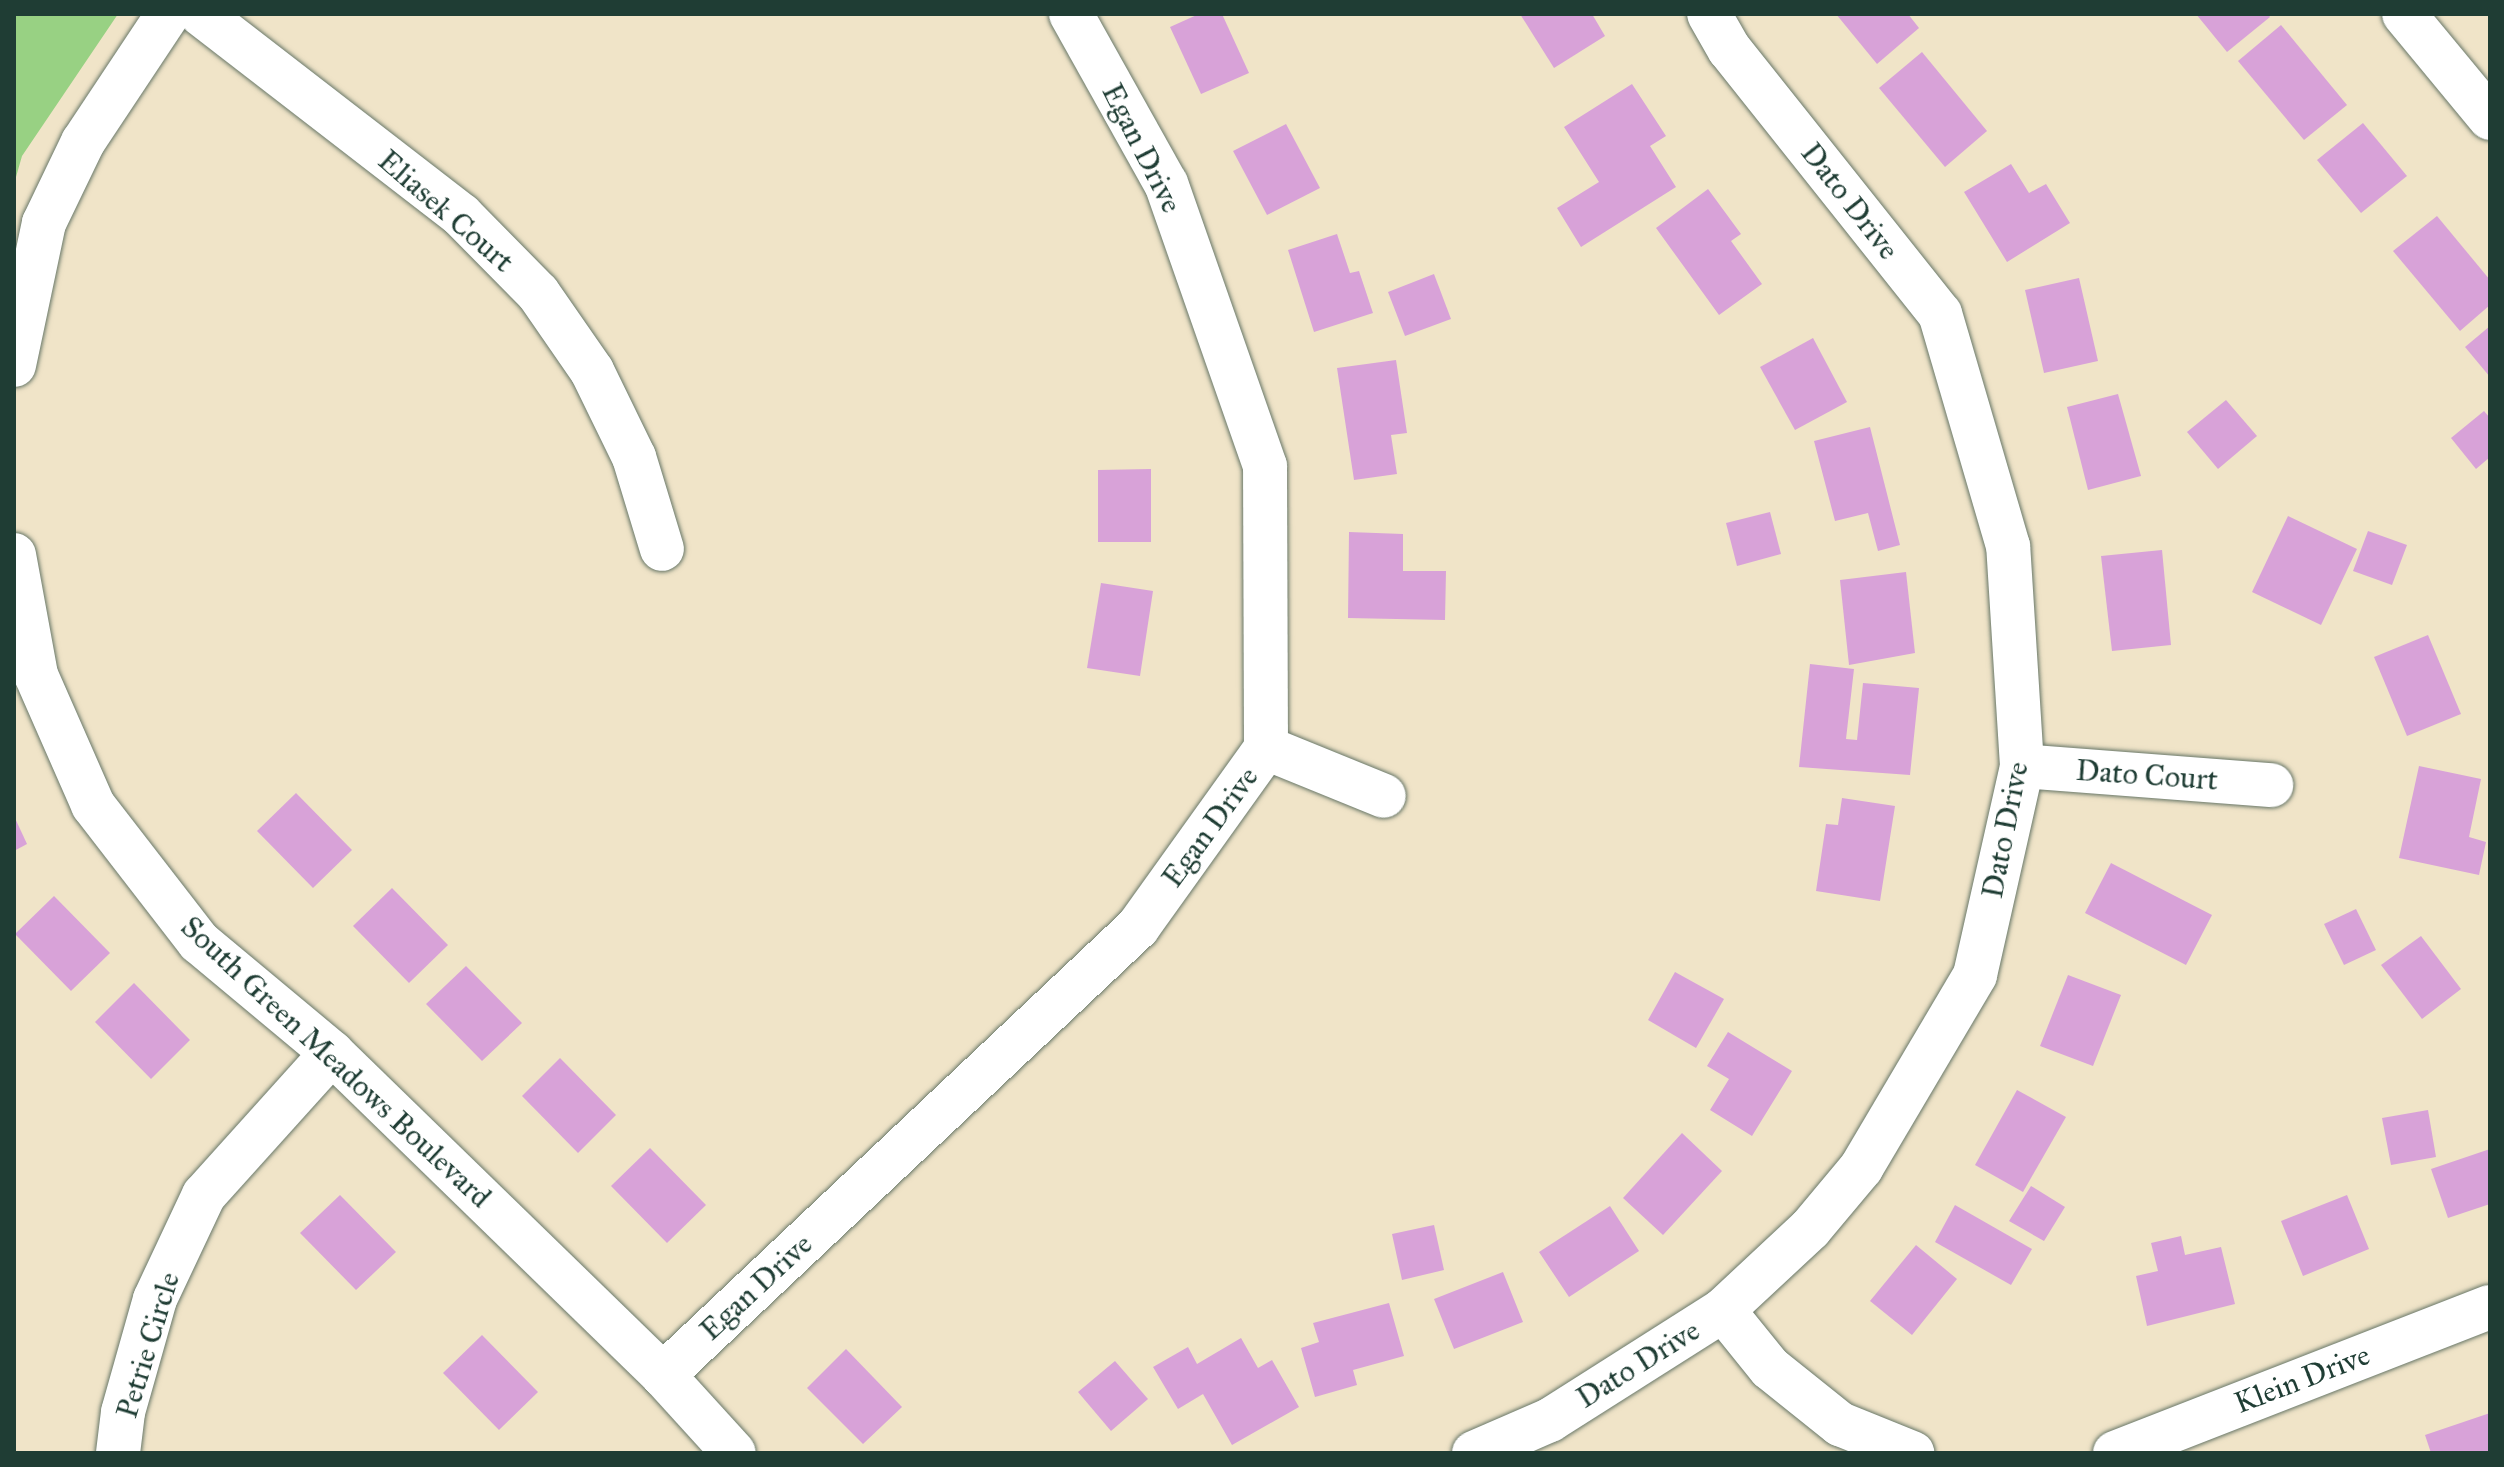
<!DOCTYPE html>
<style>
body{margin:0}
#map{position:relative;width:2504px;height:1467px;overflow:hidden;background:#f0e4c8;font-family:"IM FELL Great Primer",serif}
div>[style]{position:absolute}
.green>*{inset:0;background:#98d183}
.building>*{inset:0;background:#d8a2d8}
.roads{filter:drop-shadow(0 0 2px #687768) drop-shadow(0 0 2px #687768)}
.minor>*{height:44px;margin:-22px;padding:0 22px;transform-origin:22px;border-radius:22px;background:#fff}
span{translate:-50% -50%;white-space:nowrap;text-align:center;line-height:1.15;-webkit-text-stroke:6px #fff;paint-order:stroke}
.street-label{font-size:30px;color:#1f3d34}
.frame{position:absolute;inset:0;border:16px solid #1f3d34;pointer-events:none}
</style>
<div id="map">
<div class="green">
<div style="clip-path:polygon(14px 14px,118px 14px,22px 156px,14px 184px)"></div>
</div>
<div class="building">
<div style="clip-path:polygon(1199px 14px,1222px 14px,1249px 73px,1201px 94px,1170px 27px)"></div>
<div style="clip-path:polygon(1520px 14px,1592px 14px,1605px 36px,1554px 68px)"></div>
<div style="clip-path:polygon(1836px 14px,1908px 14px,1919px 28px,1877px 64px)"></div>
<div style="clip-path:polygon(2196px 14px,2268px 14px,2270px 17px,2227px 52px)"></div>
<div style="clip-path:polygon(2281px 25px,2347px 105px,2304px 140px,2238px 61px)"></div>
<div style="clip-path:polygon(1922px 52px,1987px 131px,1945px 167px,1879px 88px)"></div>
<div style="clip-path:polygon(1632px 84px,1666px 136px,1650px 146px,1676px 187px,1581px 247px,1557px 208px,1599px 182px,1564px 127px)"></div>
<div style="clip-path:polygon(2363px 123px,2407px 176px,2361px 213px,2317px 160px)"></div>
<div style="clip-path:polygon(1286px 124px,1320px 188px,1267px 215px,1233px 151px)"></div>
<div style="clip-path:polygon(2011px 164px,2029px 193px,2046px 184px,2070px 223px,2007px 262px,1964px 192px)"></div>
<div style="clip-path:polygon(1708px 189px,1741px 234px,1731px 241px,1762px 284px,1719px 315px,1656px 228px)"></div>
<div style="clip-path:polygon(2437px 216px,2490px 280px,2490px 305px,2460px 331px,2393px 251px)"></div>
<div style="clip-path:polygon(1337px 234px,1350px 273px,1359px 271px,1373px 313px,1314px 332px,1288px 250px)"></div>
<div style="clip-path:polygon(1434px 274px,1451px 319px,1405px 336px,1388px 292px)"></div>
<div style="clip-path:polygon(2079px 278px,2098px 361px,2044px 373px,2025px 290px)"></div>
<div style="clip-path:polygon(2490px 326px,2490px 377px,2465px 347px)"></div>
<div style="clip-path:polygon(1813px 338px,1847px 402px,1795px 430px,1760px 367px)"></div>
<div style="clip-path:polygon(1396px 360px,1407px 433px,1391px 435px,1397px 474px,1354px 480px,1337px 368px)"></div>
<div style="clip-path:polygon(2118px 394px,2141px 476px,2088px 490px,2067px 407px)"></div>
<div style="clip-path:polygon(2226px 400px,2257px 436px,2218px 469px,2187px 432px)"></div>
<div style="clip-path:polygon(2484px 411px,2490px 418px,2490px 457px,2476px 469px,2451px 438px)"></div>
<div style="clip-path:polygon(1870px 427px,1900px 545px,1878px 551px,1868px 513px,1835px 521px,1814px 441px)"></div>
<div style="clip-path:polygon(1151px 469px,1151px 542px,1098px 542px,1098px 470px)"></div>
<div style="clip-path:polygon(1770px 512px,1781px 554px,1737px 566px,1726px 523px)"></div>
<div style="clip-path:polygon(2288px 516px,2357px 549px,2321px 625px,2252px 592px)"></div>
<div style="clip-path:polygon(2368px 531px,2407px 545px,2392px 585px,2353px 571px)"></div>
<div style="clip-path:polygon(1349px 532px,1403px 534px,1403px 571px,1446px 571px,1445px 620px,1348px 618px)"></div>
<div style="clip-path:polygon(2162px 550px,2171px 645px,2112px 651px,2101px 556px)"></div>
<div style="clip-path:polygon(1906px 572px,1915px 653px,1849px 665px,1840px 580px)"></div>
<div style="clip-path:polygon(1101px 583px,1153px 591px,1140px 676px,1087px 668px)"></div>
<div style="clip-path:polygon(2428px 635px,2461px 714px,2407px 736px,2374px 657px)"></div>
<div style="clip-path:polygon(1810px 664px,1854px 669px,1846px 739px,1857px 740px,1863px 683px,1919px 688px,1910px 775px,1799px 767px)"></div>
<div style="clip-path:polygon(2419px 766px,2481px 779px,2469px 837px,2486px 842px,2479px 875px,2399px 858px)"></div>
<div style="clip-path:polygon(296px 793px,352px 850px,313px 888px,257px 831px)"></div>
<div style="clip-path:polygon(1842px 798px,1895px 806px,1880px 901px,1816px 891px,1826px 824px,1838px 825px)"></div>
<div style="clip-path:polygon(14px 816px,27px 844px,14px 851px)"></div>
<div style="clip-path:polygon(2111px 863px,2212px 915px,2186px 965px,2085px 913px)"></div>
<div style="clip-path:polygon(392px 888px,448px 945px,409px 983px,353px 926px)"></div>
<div style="clip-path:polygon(54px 896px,110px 953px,71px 991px,15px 934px)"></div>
<div style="clip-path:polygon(2356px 909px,2376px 950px,2344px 965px,2324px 924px)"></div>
<div style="clip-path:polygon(2421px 936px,2461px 989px,2422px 1019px,2381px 965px)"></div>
<div style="clip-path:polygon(466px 966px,522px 1023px,482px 1061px,426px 1004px)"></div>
<div style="clip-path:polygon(1675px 972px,1724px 999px,1696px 1048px,1648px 1020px)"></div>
<div style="clip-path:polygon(2068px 975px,2121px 995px,2093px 1066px,2040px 1046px)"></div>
<div style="clip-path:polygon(134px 983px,190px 1040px,151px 1079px,95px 1022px)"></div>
<div style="clip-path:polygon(1728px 1032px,1792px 1071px,1752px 1136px,1710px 1110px,1729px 1079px,1707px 1066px)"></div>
<div style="clip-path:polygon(560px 1058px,616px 1115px,578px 1153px,522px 1096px)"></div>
<div style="clip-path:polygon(2017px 1090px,2066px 1117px,2023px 1192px,1975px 1165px)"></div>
<div style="clip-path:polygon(2428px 1110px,2436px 1157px,2391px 1165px,2382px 1118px)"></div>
<div style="clip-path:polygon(1682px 1133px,1722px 1171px,1663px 1235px,1623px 1198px)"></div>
<div style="clip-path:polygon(650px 1148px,706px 1205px,667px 1243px,611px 1186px)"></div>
<div style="clip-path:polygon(2490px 1149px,2490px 1204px,2448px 1218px,2431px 1169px)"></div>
<div style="clip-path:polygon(2031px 1186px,2065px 1207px,2044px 1241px,2009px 1221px)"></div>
<div style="clip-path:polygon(340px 1195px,396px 1252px,356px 1290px,300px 1233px)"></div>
<div style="clip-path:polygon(2347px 1195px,2369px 1249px,2303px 1276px,2281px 1221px)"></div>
<div style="clip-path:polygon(1955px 1205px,2032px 1249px,2011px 1285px,1935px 1242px)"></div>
<div style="clip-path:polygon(1610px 1206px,1639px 1251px,1569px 1297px,1539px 1252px)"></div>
<div style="clip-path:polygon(1434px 1225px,1444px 1270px,1402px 1280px,1392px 1234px)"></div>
<div style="clip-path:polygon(2181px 1236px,2185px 1255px,2221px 1247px,2235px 1304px,2147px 1326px,2136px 1276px,2158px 1271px,2151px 1243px)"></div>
<div style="clip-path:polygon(1916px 1245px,1957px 1279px,1912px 1335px,1870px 1301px)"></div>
<div style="clip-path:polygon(1503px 1272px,1523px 1322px,1454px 1349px,1434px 1299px)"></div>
<div style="clip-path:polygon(1389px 1303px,1404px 1356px,1353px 1370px,1357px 1385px,1315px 1397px,1301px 1348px,1319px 1342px,1313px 1323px)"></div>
<div style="clip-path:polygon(482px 1335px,538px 1392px,499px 1430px,443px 1373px)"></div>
<div style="clip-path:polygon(1241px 1338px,1258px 1368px,1272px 1360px,1299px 1407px,1232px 1445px,1203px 1394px,1178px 1409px,1153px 1367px,1188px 1347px,1197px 1364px)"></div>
<div style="clip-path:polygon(846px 1349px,902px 1407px,863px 1444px,807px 1388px)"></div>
<div style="clip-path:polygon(1115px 1361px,1148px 1399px,1111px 1431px,1078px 1392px)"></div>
<div style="clip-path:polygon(2490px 1413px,2490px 1453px,2431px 1453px,2425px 1435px)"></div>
</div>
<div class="roads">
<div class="minor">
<div style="left:201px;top:14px;width:329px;rotate:37.7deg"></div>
<div style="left:461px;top:215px;width:110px;rotate:45.4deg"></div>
<div style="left:538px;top:293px;width:95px;rotate:55.3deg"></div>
<div style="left:592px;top:371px;width:96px;rotate:64deg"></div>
<div style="left:634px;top:457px;width:96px;rotate:73.1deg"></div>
<div style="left:2404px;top:14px;width:135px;rotate:50.4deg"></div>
<div style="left:14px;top:365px;width:145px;rotate:-78.1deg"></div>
<div style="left:44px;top:223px;width:90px;rotate:-64.3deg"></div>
<div style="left:83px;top:142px;width:154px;rotate:-56.4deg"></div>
<div style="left:14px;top:555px;width:122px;rotate:79.6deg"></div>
<div style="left:36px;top:675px;width:142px;rotate:66.3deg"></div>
<div style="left:93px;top:805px;width:173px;rotate:52.3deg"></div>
<div style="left:199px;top:942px;width:173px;rotate:39.8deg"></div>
<div style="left:332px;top:1053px;width:462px;rotate:44.2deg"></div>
<div style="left:663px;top:1375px;width:105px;rotate:47.7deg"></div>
<div style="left:1266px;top:748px;width:127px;rotate:22.1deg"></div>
<div style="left:2022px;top:766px;width:250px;rotate:4.4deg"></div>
<div style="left:1723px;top:1310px;width:75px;rotate:51deg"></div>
<div style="left:1770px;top:1368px;width:90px;rotate:38.7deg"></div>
<div style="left:1840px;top:1424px;width:78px;rotate:21.9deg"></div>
<div style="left:663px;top:1375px;width:653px;rotate:-43.32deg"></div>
<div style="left:1138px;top:927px;width:220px;rotate:-54.4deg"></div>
<div style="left:1266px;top:748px;width:282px;rotate:-90.2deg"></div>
<div style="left:1265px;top:466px;width:299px;rotate:-109.3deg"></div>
<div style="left:1166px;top:184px;width:195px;rotate:-119.2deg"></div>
<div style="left:118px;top:1453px;width:41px;rotate:-83deg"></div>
<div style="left:123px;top:1412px;width:117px;rotate:-74.2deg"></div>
<div style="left:155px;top:1299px;width:115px;rotate:-64.8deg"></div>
<div style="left:204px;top:1195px;width:191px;rotate:-48deg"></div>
<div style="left:1474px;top:1453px;width:83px;rotate:-23.5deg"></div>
<div style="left:1550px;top:1420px;width:205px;rotate:-32.4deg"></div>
<div style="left:1723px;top:1310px;width:119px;rotate:-43deg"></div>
<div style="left:1810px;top:1229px;width:80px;rotate:-50.1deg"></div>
<div style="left:1861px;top:1168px;width:224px;rotate:-59.4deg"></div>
<div style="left:1975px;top:975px;width:214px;rotate:-77.3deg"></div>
<div style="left:2022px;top:766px;width:220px;rotate:-93.6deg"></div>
<div style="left:2008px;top:546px;width:242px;rotate:-106.3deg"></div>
<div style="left:1940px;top:314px;width:339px;rotate:-128.5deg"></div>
<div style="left:1729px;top:49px;width:40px;rotate:-119.7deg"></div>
<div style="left:2115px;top:1453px;width:402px;rotate:-21.3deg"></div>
</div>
</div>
<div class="street-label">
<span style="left:1142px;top:148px;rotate:63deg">Egan Drive</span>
<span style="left:1850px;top:201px;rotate:52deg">Dato Drive</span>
<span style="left:446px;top:211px;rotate:41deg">Eliasek Court</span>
<span style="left:2147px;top:775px;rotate:4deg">Dato Court</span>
<span style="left:1210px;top:827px;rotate:-54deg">Egan Drive</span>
<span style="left:2005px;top:830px;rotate:-79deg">Dato Drive</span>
<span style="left:336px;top:1062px;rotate:43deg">South Green Meadows Boulevard</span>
<span style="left:756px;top:1287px;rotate:-43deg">Egan Drive</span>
<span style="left:148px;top:1345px;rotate:-73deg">Petrie Circle</span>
<span style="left:1638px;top:1364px;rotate:-32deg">Dato Drive</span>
<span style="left:2302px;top:1379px;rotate:-21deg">Klein Drive</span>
</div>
<div class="frame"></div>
</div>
